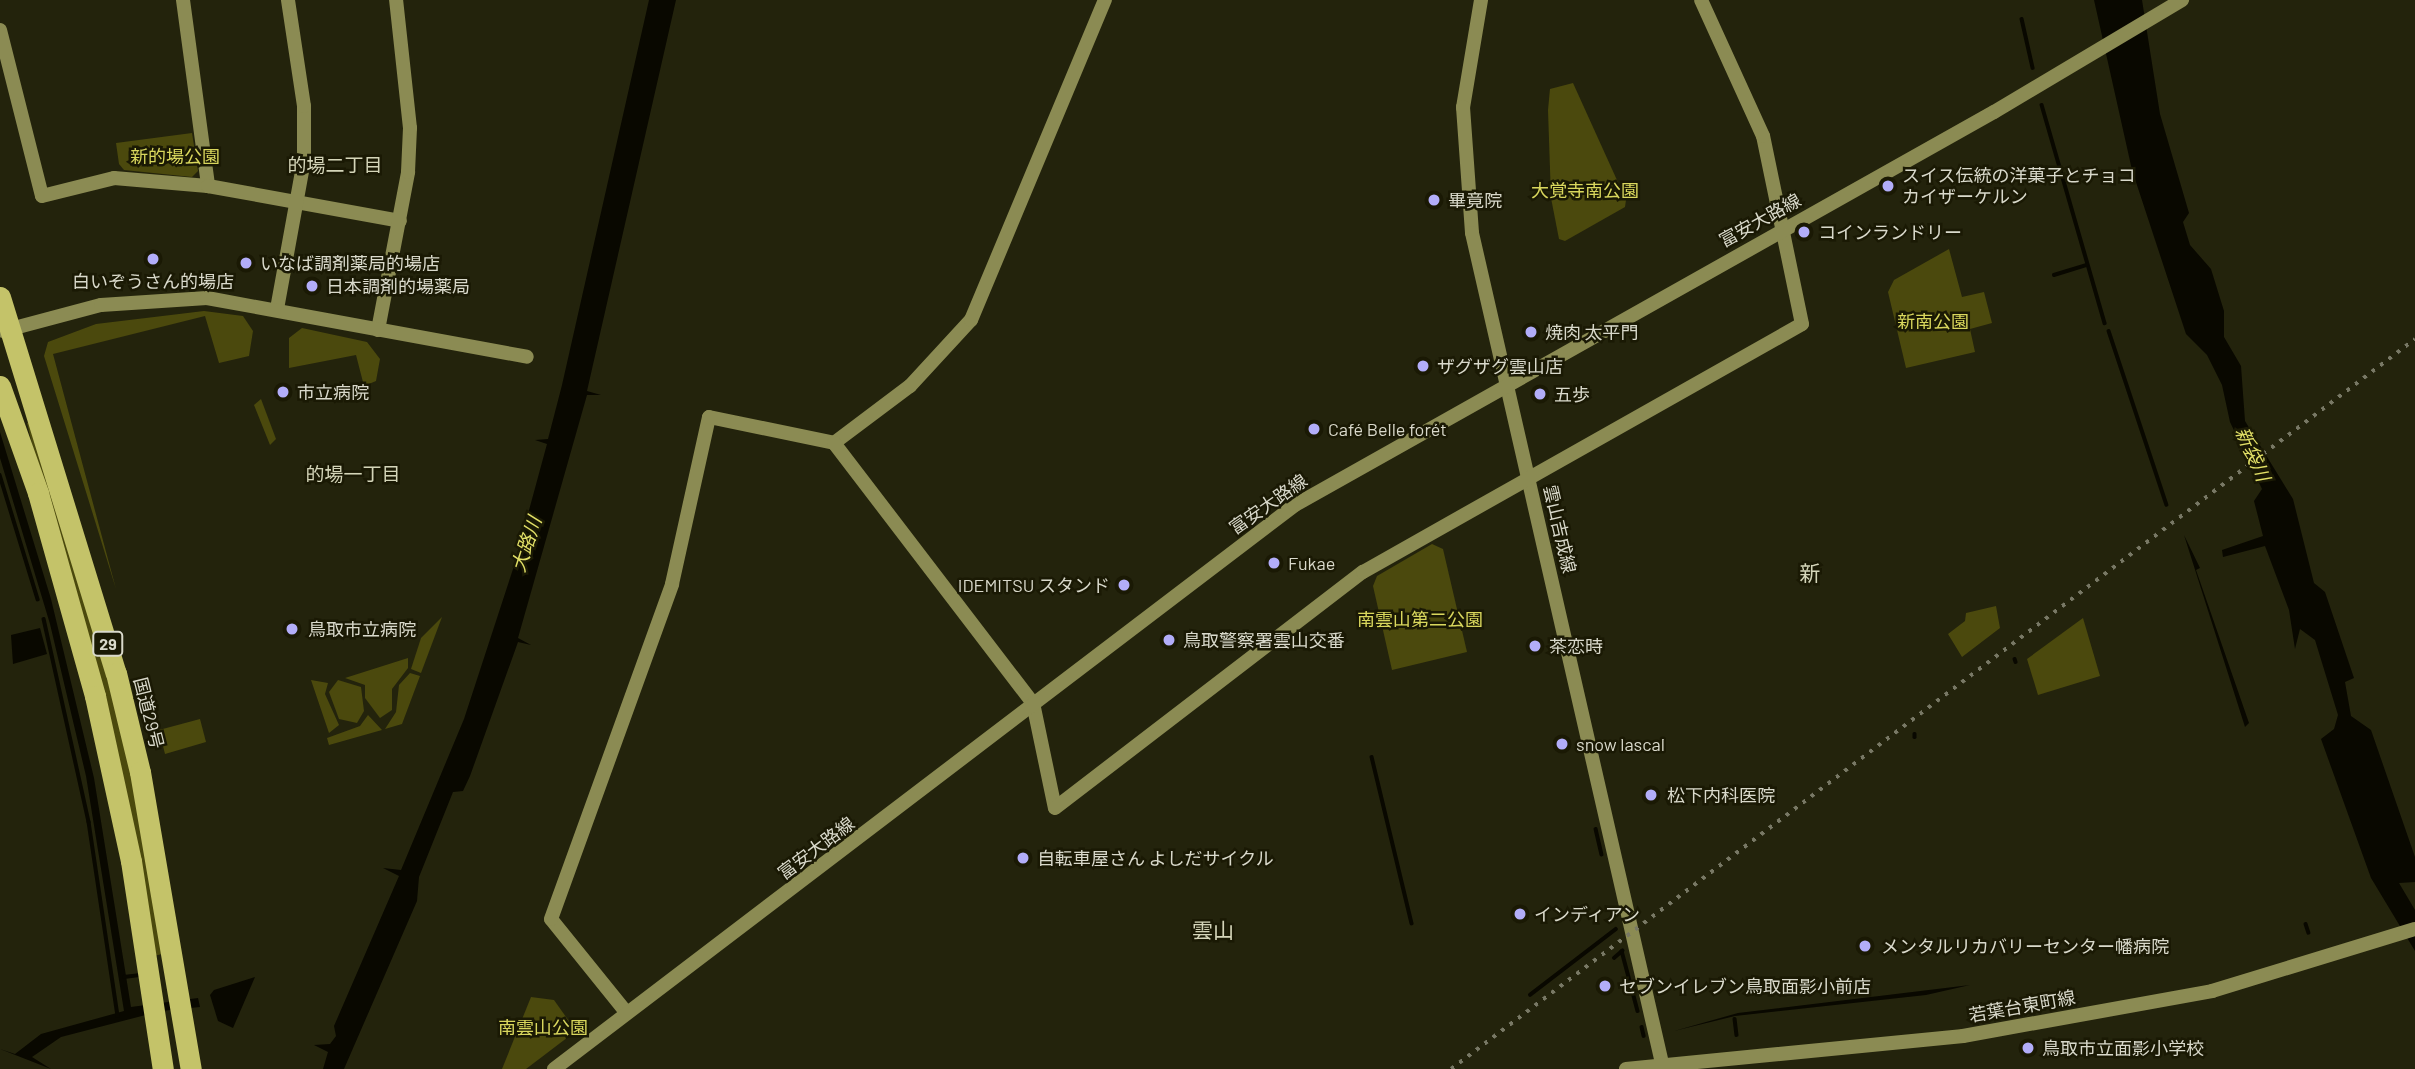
<!DOCTYPE html>
<meta charset="utf-8">
<style>
body{margin:0}
#map{position:relative;width:2415px;height:1069px;overflow:hidden;background:#23230c;font-family:Barlow,"Noto Sans JP",sans-serif}
div>[style]{position:absolute}
.green>*{inset:0;background:#4b490d}
.water>*{inset:0;background:#090800}
.stream>*{height:3.5px;margin:-1.75px;padding:0 1.75px;transform-origin:1.75px;border-radius:1.75px;background:#090800}
.secondary>*{height:14px;margin:-7px;padding:0 7px;transform-origin:7px;border-radius:7px;background:#8b8b53}
.highway>*{height:21px;margin:-10.5px;padding:0 10.5px;transform-origin:10.5px;border-radius:10.5px;background:#c4c369}
.rail>*{height:3.5px;margin-top:-1.75px;transform-origin:0;background:repeating-linear-gradient(90deg,#787865 0 3.5px,transparent 0 10.5px)}
.dots>*{width:19px;height:19px;translate:-50% -50%;box-sizing:border-box;border:4px solid #1a1904;border-radius:50%}
span{translate:-50% -50%;white-space:nowrap;text-align:center;line-height:1.15;-webkit-text-stroke:5px #1a1904;paint-order:stroke}
.shield-label span{padding:2px 5px;background:#1a1904;border:2px solid;border-radius:5px;-webkit-text-stroke-width:0}
.shield-label{font-size:16px;color:#d9d9cb;font-weight:700}
.park-label{font-size:18px;color:#d9d75d}
.poi-label{font-size:18px;color:#d9d9cb}
.left{translate:0 -50%;text-align:left}
.right{translate:-100% -50%;text-align:right}
.street-label{font-size:18px;color:#d9d9cb}
.neighbourhood-label{font-size:19px;color:#d4d5b9}
.water-label{font-size:19px;color:#e1df66;font-style:italic}
.quarter-label{font-size:21px;color:#d4d5b9}
</style>
<div id="map">
<div class="green">
<div style="clip-path:polygon(1573px 83px,1626px 200px,1625px 207px,1565px 241px,1559px 239px,1551px 198px,1548px 110px,1550px 89px)"></div>
<div style="clip-path:polygon(192px 133px,198px 171px,192px 177px,124px 170px,119px 164px,116px 143px)"></div>
<div style="clip-path:polygon(1949px 249px,1962px 297px,1984px 292px,1992px 323px,1970px 329px,1975px 352px,1906px 368px,1888px 292px,1894px 280px)"></div>
<div style="clip-path:polygon(204px 311px,243px 316px,253px 331px,249px 356px,219px 363px,205px 316px,53px 354px,116px 589px,44px 356px,48px 342px,96px 324px)"></div>
<div style="clip-path:polygon(302px 328px,367px 342px,380px 359px,376px 381px,364px 386px,356px 355px,289px 368px,289px 338px)"></div>
<div style="clip-path:polygon(261px 399px,276px 439px,270px 445px,254px 405px)"></div>
<div style="clip-path:polygon(31px 421px,47px 460px,132px 769px,166px 953px,154px 956px,27px 423px)"></div>
<div style="clip-path:polygon(1432px 544px,1443px 549px,1467px 652px,1392px 670px,1373px 586px,1377px 576px)"></div>
<div style="clip-path:polygon(1996px 606px,2000px 628px,1962px 657px,1948px 634px,1965px 621px,1966px 613px)"></div>
<div style="clip-path:polygon(442px 617px,421px 673px,411px 669px,421px 638px)"></div>
<div style="clip-path:polygon(2083px 618px,2100px 676px,2038px 695px,2027px 659px)"></div>
<div style="clip-path:polygon(408px 658px,408px 668px,392px 689px,392px 710px,380px 718px,365px 698px,365px 685px,345px 678px)"></div>
<div style="clip-path:polygon(410px 673px,420px 676px,402px 724px,385px 729px,396px 712px,399px 685px)"></div>
<div style="clip-path:polygon(311px 680px,328px 683px,325px 694px,339px 725px,329px 733px)"></div>
<div style="clip-path:polygon(338px 680px,361px 687px,364px 711px,357px 723px,339px 719px,329px 692px)"></div>
<div style="clip-path:polygon(368px 715px,382px 730px,329px 745px,327px 738px,360px 726px)"></div>
<div style="clip-path:polygon(200px 719px,206px 742px,165px 754px,159px 730px)"></div>
<div style="clip-path:polygon(531px 997px,554px 1000px,576px 1031px,526px 1069px,502px 1069px)"></div>
</div>
<div class="water">
<div style="clip-path:polygon(649px 0,676px 0,587px 391px,601px 395px,587px 395px,518px 638px,531px 645px,518px 642px,470px 776px,463px 791px,453px 792px,419px 877px,417px 901px,344px 1069px,323px 1069px,328px 1052px,314px 1045px,330px 1044px,336px 1036px,334px 1026px,399px 876px,383px 868px,401px 870px,464px 719px,513px 569px,547px 444px,535px 440px,548px 439px,562px 385px)"></div>
<div style="clip-path:polygon(2094px 0,2142px 0,2160px 114px,2189px 213px,2183px 222px,2190px 245px,2211px 269px,2224px 311px,2224px 337px,2241px 366px,2245px 421px,2293px 499px,2314px 583px,2325px 592px,2354px 678px,2345px 682px,2351px 716px,2371px 730px,2415px 857px,2415px 882px,2399px 883px,2415px 910px,2415px 951px,2371px 878px,2321px 739px,2334px 729px,2338px 715px,2315px 640px,2300px 629px,2295px 649px,2289px 610px,2265px 546px,2223px 557px,2222px 550px,2263px 536px,2254px 501px,2262px 489px,2230px 422px,2222px 385px,2207px 355px,2186px 334px,2132px 170px)"></div>
<div style="clip-path:polygon(0 432px,51px 599px,94px 778px,131px 1007px,198px 998px,200px 1007px,161px 1011px,61px 1037px,32px 1057px,51px 1069px,0 1049px,15px 1054px,41px 1034px,124px 1011px,86px 776px,50px 624px,0 458px)"></div>
<div style="clip-path:polygon(2184px 535px,2200px 568px,2196px 570px,2249px 723px,2245px 727px)"></div>
<div style="clip-path:polygon(40px 628px,47px 654px,13px 664px,11px 635px)"></div>
<div style="clip-path:polygon(255px 977px,233px 1028px,218px 1021px,210px 995px,214px 990px)"></div>
<div style="clip-path:polygon(1970px 985px,1926px 995px,1735px 1016px,1674px 1031px,1738px 1013px)"></div>
</div>
<div class="stream">
<div style="left:2022px;top:19px;width:50px;rotate:77.3deg"></div>
<div style="left:2042px;top:105px;width:227px;rotate:73.9deg"></div>
<div style="left:2054px;top:275px;width:34px;rotate:-17deg"></div>
<div style="left:2109px;top:331px;width:183px;rotate:71.6deg"></div>
<div style="left:0;top:475px;width:130px;rotate:73deg"></div>
<div style="left:44px;top:619px;width:208px;rotate:77.5deg"></div>
<div style="left:89px;top:822px;width:196px;rotate:81.5deg"></div>
<div style="left:2015px;top:659px;width:3px;rotate:72deg"></div>
<div style="left:1915px;top:734px;width:3px;rotate:90deg"></div>
<div style="left:1372px;top:757px;width:171px;rotate:76.5deg"></div>
<div style="left:1596px;top:829px;width:26px;rotate:77deg"></div>
<div style="left:2306px;top:924px;width:9px;rotate:72deg"></div>
<div style="left:1614px;top:958px;width:11px;rotate:-41deg"></div>
<div style="left:1622px;top:951px;width:62px;rotate:75.1deg"></div>
<div style="left:124px;top:977px;width:17px;rotate:-7deg"></div>
<div style="left:1530px;top:995px;width:108px;rotate:-37.5deg"></div>
<div style="left:1735px;top:1019px;width:16px;rotate:83deg"></div>
<div style="left:1642px;top:1027px;width:9px;rotate:77deg"></div>
</div>
<div class="secondary">
<div style="left:183px;top:0;width:188px;rotate:82.3deg"></div>
<div style="left:1481px;top:0;width:109px;rotate:99.5deg"></div>
<div style="left:1463px;top:107px;width:126px;rotate:85.9deg"></div>
<div style="left:1472px;top:233px;width:851px;rotate:77.11deg"></div>
<div style="left:0;top:30px;width:171px;rotate:75.8deg"></div>
<div style="left:42px;top:196px;width:74px;rotate:-14deg"></div>
<div style="left:114px;top:178px;width:94px;rotate:4.9deg"></div>
<div style="left:208px;top:186px;width:195px;rotate:10.3deg"></div>
<div style="left:277px;top:309px;width:151px;rotate:-79.7deg"></div>
<div style="left:304px;top:160px;width:54px;rotate:-90deg"></div>
<div style="left:304px;top:106px;width:107px;rotate:-98.6deg"></div>
<div style="left:378px;top:330px;width:161px;rotate:-79.2deg"></div>
<div style="left:408px;top:172px;width:44px;rotate:-87.4deg"></div>
<div style="left:410px;top:128px;width:129px;rotate:-96.2deg"></div>
<div style="left:3px;top:331px;width:101px;rotate:-14.9deg"></div>
<div style="left:101px;top:305px;width:106px;rotate:-3.8deg"></div>
<div style="left:207px;top:298px;width:325px;rotate:10.4deg"></div>
<div style="left:834px;top:443px;width:95px;rotate:-36.9deg"></div>
<div style="left:910px;top:386px;width:90px;rotate:-47.3deg"></div>
<div style="left:971px;top:320px;width:347px;rotate:-67.3deg"></div>
<div style="left:626px;top:1012px;width:119px;rotate:-128.9deg"></div>
<div style="left:551px;top:919px;width:356px;rotate:-70.1deg"></div>
<div style="left:672px;top:584px;width:171px;rotate:-77.5deg"></div>
<div style="left:709px;top:417px;width:128px;rotate:11.7deg"></div>
<div style="left:834px;top:443px;width:327px;rotate:52.6deg"></div>
<div style="left:1033px;top:703px;width:107px;rotate:78.2deg"></div>
<div style="left:1055px;top:808px;width:388px;rotate:-37.5deg"></div>
<div style="left:1363px;top:572px;width:504px;rotate:-29.46deg"></div>
<div style="left:1802px;top:324px;width:192px;rotate:-101.7deg"></div>
<div style="left:1763px;top:136px;width:149px;rotate:-114.5deg"></div>
<div style="left:554px;top:1069px;width:931px;rotate:-37.28deg"></div>
<div style="left:1295px;top:505px;width:802px;rotate:-29.35deg"></div>
<div style="left:1994px;top:112px;width:219px;rotate:-30.8deg"></div>
<div style="left:1626px;top:1069px;width:339px;rotate:-5.6deg"></div>
<div style="left:1963px;top:1036px;width:253px;rotate:-10.2deg"></div>
<div style="left:2212px;top:991px;width:212px;rotate:-17deg"></div>
</div>
<div class="highway">
<div style="left:0;top:297px;width:393px;rotate:72.9deg"></div>
<div style="left:116px;top:673px;width:102px;rotate:76.4deg"></div>
<div style="left:140px;top:772px;width:301px;rotate:80.3deg"></div>
<div style="left:0;top:386px;width:114px;rotate:70.4deg"></div>
<div style="left:38px;top:493px;width:211px;rotate:74.3deg"></div>
<div style="left:95px;top:696px;width:169px;rotate:77.7deg"></div>
<div style="left:131px;top:861px;width:210px;rotate:81.3deg"></div>
</div>
<div class="rail">
<div style="left:1451px;top:1069px;width:1209px;rotate:-37.14deg"></div>
</div>
<div class="dots">
<div style="left:1888px;top:186px;background:#b2adf9"></div>
<div style="left:1434px;top:200px;background:#b2adf9"></div>
<div style="left:1804px;top:232px;background:#b2adf9"></div>
<div style="left:153px;top:259px;background:#b2adf9"></div>
<div style="left:246px;top:263px;background:#b2adf9"></div>
<div style="left:312px;top:286px;background:#b2adf9"></div>
<div style="left:1531px;top:332px;background:#b2adf9"></div>
<div style="left:1423px;top:366px;background:#b2adf9"></div>
<div style="left:283px;top:392px;background:#b2adf9"></div>
<div style="left:1540px;top:394px;background:#b2adf9"></div>
<div style="left:1314px;top:429px;background:#b2adf9"></div>
<div style="left:1274px;top:563px;background:#b2adf9"></div>
<div style="left:1124px;top:585px;background:#b2adf9"></div>
<div style="left:292px;top:629px;background:#b2adf9"></div>
<div style="left:1169px;top:640px;background:#b2adf9"></div>
<div style="left:1535px;top:646px;background:#b2adf9"></div>
<div style="left:1562px;top:744px;background:#b2adf9"></div>
<div style="left:1651px;top:795px;background:#b2adf9"></div>
<div style="left:1023px;top:858px;background:#b2adf9"></div>
<div style="left:1520px;top:914px;background:#b2adf9"></div>
<div style="left:1865px;top:946px;background:#b2adf9"></div>
<div style="left:1605px;top:986px;background:#b2adf9"></div>
<div style="left:2028px;top:1048px;background:#b2adf9"></div>
</div>
<div class="shield-label">
<span style="left:108px;top:644px">29</span>
</div>
<div class="park-label">
<span style="left:175px;top:156px">新的場公園</span>
<span style="left:1585px;top:190px">大覚寺南公園</span>
<span style="left:1933px;top:321px">新南公園</span>
<span style="left:1420px;top:619px">南雲山第二公園</span>
<span style="left:543px;top:1027px">南雲山公園</span>
</div>
<div class="poi-label">
<span class="left" style="left:1902px;top:186px">スイス伝統の洋菓子とチョコ<br>カイザーケルン</span>
<span class="left" style="left:1448px;top:200px">畢竟院</span>
<span class="left" style="left:1818px;top:232px">コインランドリー</span>
<span class="left" style="left:260px;top:263px">いなば調剤薬局的場店</span>
<span style="left:153px;top:281px">白いぞうさん的場店</span>
<span class="left" style="left:326px;top:286px">日本調剤的場薬局</span>
<span class="left" style="left:1545px;top:332px">焼肉 太平門</span>
<span class="left" style="left:1437px;top:366px">ザグザグ雲山店</span>
<span class="left" style="left:297px;top:392px">市立病院</span>
<span class="left" style="left:1554px;top:394px">五歩</span>
<span class="left" style="left:1328px;top:429px">Café Belle forét</span>
<span class="left" style="left:1288px;top:563px">Fukae</span>
<span class="right" style="left:1110px;top:585px">IDEMITSU スタンド</span>
<span class="left" style="left:308px;top:629px">鳥取市立病院</span>
<span class="left" style="left:1183px;top:640px">鳥取警察署雲山交番</span>
<span class="left" style="left:1549px;top:646px">茶恋時</span>
<span class="left" style="left:1576px;top:744px">snow lascal</span>
<span class="left" style="left:1667px;top:795px">松下内科医院</span>
<span class="left" style="left:1037px;top:858px">自転車屋さん よしだサイクル</span>
<span class="left" style="left:1534px;top:914px">インディアン</span>
<span class="left" style="left:1881px;top:946px">メンタルリカバリーセンター幡病院</span>
<span class="left" style="left:1619px;top:986px">セブンイレブン鳥取面影小前店</span>
<span class="left" style="left:2042px;top:1048px">鳥取市立面影小学校</span>
</div>
<div class="street-label">
<span style="left:1760px;top:220px;rotate:-29deg">富安大路線</span>
<span style="left:1268px;top:504px;rotate:-35deg">富安大路線</span>
<span style="left:1560px;top:529px;rotate:77deg">雲山吉成線</span>
<span style="left:149px;top:713px;rotate:76deg">国道29号</span>
<span style="left:816px;top:848px;rotate:-37deg">富安大路線</span>
<span style="left:2022px;top:1006px;rotate:-10deg">若葉台東町線</span>
</div>
<div class="neighbourhood-label">
<span style="left:335px;top:165px">的場二丁目</span>
<span style="left:353px;top:474px">的場一丁目</span>
</div>
<div class="water-label">
<span style="left:2253px;top:454px;rotate:66deg">新袋川</span>
<span style="left:526px;top:544px;rotate:-72deg">大路川</span>
</div>
<div class="quarter-label">
<span style="left:1810px;top:573px">新</span>
<span style="left:1213px;top:930px">雲山</span>
</div>
</div>
